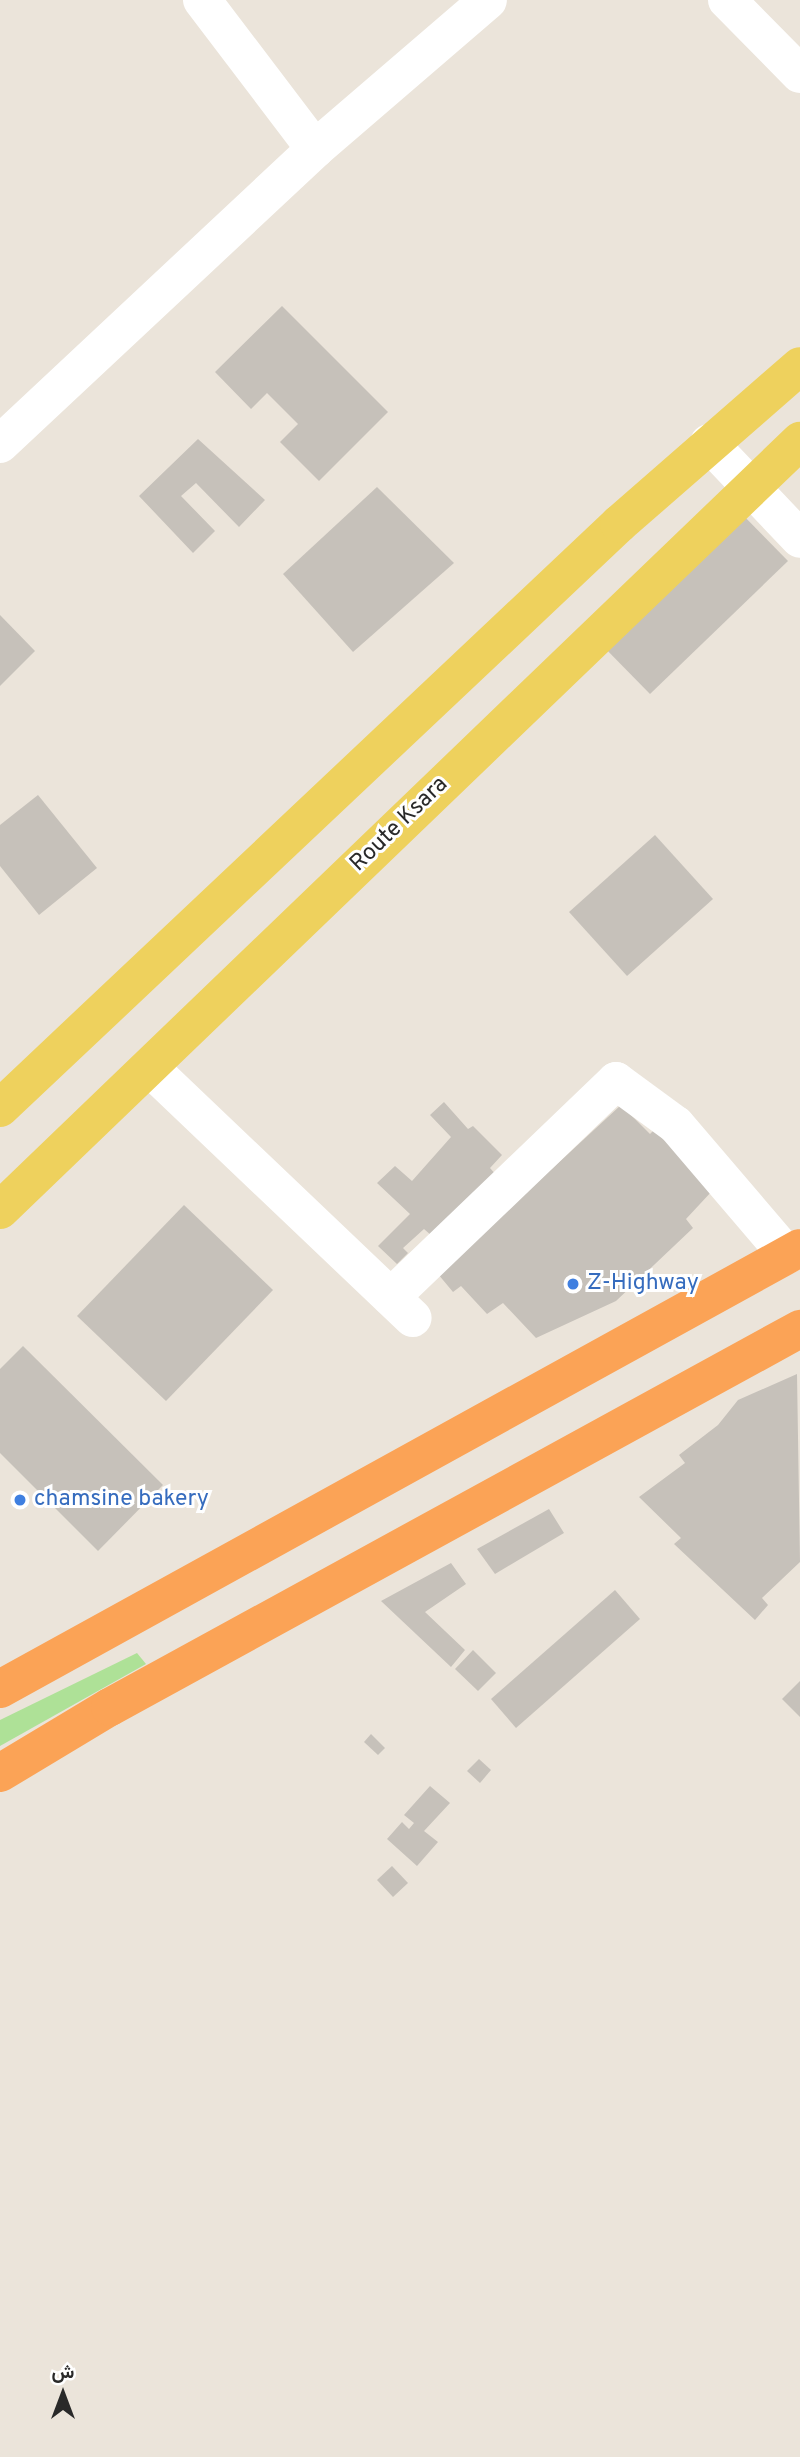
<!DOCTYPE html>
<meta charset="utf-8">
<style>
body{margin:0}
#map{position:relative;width:800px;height:2457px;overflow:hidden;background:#ebe4da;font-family:Overpass,Vazirmatn,sans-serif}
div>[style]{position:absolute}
.green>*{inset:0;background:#aee197}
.building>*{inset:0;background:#c6c1ba}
.minor>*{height:38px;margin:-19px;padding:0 19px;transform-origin:19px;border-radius:19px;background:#fff}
.major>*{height:38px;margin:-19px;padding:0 19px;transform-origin:19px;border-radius:19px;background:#eed15d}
.highway>*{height:38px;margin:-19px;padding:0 19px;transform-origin:19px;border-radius:19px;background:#fba356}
.dots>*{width:19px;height:19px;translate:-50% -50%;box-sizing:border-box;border:4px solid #fff;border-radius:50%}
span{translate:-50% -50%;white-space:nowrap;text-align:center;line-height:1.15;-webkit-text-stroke:6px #fff;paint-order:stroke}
.street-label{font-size:23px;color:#292929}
.shop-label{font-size:23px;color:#366cbe}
.left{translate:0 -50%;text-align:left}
.north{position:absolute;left:28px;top:2359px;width:70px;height:70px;-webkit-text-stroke:5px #fff;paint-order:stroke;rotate:0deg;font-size:19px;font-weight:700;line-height:28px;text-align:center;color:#292929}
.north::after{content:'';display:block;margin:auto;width:24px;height:32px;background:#292929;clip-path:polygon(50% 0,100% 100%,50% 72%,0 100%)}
</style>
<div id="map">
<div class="green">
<div style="clip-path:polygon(137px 1653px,146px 1664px,0 1746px,0 1720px)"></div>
</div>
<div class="building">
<div style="clip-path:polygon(282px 306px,388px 412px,319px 481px,280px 442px,298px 424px,267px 393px,251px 409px,215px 372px)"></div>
<div style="clip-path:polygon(198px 439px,265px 500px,239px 527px,196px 483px,181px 496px,215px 531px,193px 553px,139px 496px)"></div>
<div style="clip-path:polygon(377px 487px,454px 563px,353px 652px,283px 574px)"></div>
<div style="clip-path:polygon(736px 508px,788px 561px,650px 694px,598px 641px)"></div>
<div style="clip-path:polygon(0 615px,35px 651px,0 686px)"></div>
<div style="clip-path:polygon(38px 795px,97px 868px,39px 915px,0 866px,0 825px)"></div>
<div style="clip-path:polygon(655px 835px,713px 899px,627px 976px,569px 912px)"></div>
<div style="clip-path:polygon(444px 1102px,468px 1129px,473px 1126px,502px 1155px,490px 1168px,497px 1176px,432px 1236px,424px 1229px,403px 1248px,408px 1253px,397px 1264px,378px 1246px,410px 1214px,377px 1183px,395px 1166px,412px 1181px,451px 1137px,430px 1115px)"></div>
<div style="clip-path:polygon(621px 1105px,650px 1134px,658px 1126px,713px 1190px,686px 1219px,693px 1228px,616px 1301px,536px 1338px,503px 1303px,487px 1314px,461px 1286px,453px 1292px,438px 1274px)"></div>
<div style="clip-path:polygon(184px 1205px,273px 1290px,166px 1401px,77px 1316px)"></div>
<div style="clip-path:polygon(23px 1346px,163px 1485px,98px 1551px,0 1453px,0 1369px)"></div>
<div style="clip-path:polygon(797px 1374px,800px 1562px,762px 1598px,768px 1605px,755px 1620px,674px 1544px,681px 1538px,639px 1497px,685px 1463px,679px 1455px,718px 1425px,738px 1400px)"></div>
<div style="clip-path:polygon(549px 1509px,564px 1533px,495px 1574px,477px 1549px)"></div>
<div style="clip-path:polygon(451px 1563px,466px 1584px,425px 1612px,465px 1650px,451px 1667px,381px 1601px)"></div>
<div style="clip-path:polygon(615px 1590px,640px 1619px,516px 1728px,491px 1699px)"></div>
<div style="clip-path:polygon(473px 1650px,496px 1673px,478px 1691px,455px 1669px)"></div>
<div style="clip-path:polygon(800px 1681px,800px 1717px,782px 1699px)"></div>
<div style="clip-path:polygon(371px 1734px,385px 1748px,378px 1755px,364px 1742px)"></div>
<div style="clip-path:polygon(479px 1759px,491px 1770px,480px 1783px,467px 1771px)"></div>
<div style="clip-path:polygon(430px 1786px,450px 1803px,424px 1831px,438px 1842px,417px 1866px,387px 1839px,402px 1822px,409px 1829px,414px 1823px,404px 1815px)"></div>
<div style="clip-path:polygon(392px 1866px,408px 1883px,393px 1897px,377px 1880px)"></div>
</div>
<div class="minor">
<div style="left:202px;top:0;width:187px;rotate:52.8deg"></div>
<div style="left:727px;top:0;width:104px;rotate:45.4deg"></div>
<div style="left:709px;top:443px;width:132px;rotate:46.5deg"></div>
<div style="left:0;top:444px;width:432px;rotate:-43.1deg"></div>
<div style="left:315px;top:149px;width:228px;rotate:-40.7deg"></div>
<div style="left:149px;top:1067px;width:364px;rotate:43.6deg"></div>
<div style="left:391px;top:1297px;width:312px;rotate:-43.8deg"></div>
<div style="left:616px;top:1081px;width:74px;rotate:36.3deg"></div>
<div style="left:676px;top:1125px;width:171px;rotate:49.5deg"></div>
</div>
<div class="major">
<div style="left:0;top:1108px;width:851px;rotate:-43.33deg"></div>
<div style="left:619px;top:524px;width:240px;rotate:-41.1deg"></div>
<div style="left:0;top:1210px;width:1110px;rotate:-43.87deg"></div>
</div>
<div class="highway">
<div style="left:0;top:1689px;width:913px;rotate:-28.87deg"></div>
<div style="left:0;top:1773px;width:128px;rotate:-31deg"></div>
<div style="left:110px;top:1707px;width:787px;rotate:-28.72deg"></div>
</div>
<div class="dots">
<div style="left:573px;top:1284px;background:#3f7fe0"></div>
<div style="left:20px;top:1500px;background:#3f7fe0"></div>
</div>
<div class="street-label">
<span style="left:400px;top:825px;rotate:-44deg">Route Ksara</span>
</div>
<div class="shop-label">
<span class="left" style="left:587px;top:1284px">Z-Highway</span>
<span class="left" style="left:34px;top:1500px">chamsine bakery</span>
</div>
<div class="north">ش</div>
</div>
